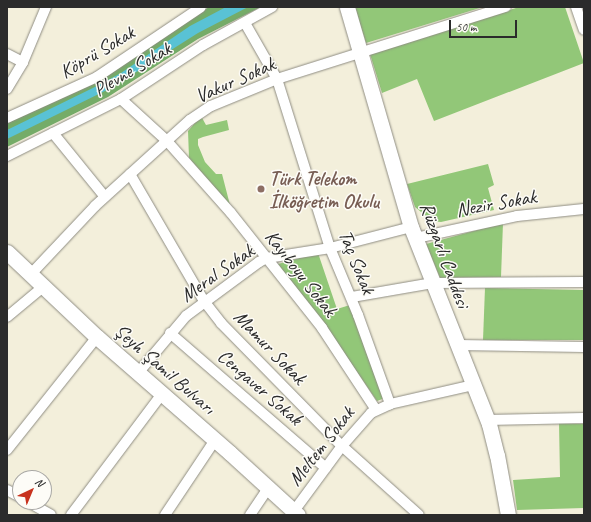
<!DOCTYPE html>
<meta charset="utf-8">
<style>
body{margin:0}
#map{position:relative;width:591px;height:522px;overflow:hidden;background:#f3efdb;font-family:Caveat,sans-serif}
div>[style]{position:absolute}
.green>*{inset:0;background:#92c778}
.forest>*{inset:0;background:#75ac68}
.water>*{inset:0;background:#59c2d5}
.roads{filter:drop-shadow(0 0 1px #8f8d83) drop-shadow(0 0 1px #8f8d83)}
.street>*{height:10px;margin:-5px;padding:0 5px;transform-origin:5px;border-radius:5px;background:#fff}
.secondary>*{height:15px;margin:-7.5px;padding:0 7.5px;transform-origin:7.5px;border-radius:7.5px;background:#fff}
.dots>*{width:11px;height:11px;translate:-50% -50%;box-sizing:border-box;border:2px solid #fdfcf7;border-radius:50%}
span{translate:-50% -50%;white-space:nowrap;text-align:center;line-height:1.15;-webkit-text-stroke:3px #fdfcf7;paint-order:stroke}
.street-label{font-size:20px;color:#2b2b2b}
.education-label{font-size:20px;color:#785e54;font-weight:700}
.left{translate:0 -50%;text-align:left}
.frame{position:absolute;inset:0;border:8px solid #2b2b2b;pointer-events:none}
.north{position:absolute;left:12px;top:470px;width:40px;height:40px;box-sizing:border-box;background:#fdfcf7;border:1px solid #a9a8a5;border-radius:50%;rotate:44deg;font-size:11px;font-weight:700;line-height:16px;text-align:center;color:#2b2b2b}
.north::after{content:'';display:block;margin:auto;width:14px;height:18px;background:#c8321e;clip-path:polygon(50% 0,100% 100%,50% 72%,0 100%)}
.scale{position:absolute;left:449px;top:20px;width:68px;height:18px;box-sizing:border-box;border:2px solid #2b2b2b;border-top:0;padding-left:5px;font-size:12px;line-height:14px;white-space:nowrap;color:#2b2b2b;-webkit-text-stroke:3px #fdfcf7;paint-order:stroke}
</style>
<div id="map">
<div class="green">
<div style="clip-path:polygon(354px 7px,483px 7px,366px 43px)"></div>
<div style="clip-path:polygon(519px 7px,565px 7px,584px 63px,434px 121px,417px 79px,382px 93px,370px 54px)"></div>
<div style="clip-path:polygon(201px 116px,206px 125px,227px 120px,229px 130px,203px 137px,198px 139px,198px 145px,205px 162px,216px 174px,222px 174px,230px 205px,189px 158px,188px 131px)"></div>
<div style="clip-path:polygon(488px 164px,494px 185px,488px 188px,494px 210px,441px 222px,432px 221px,415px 207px,407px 184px)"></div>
<div style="clip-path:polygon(503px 223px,501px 277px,440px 278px,426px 244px)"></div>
<div style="clip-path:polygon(318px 253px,337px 309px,350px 305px,385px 398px,377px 401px,323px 323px,278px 264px)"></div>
<div style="clip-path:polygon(485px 288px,584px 290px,584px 340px,483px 340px)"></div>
<div style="clip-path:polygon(559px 423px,584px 424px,584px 508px,517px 510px,513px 480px,560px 477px)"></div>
</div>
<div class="forest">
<div style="clip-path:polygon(209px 7px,261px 7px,198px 39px,108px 97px,7px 147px,7px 122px,73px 92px)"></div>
</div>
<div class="water">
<div style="clip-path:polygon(226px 7px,248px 7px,198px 33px,111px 88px,7px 139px,7px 130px,99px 85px,121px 73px,190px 26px)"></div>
</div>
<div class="roads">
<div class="street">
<div style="left:576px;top:7px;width:24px;rotate:71deg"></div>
<div style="left:245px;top:23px;width:64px;rotate:60.3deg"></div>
<div style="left:277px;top:79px;width:177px;rotate:72.6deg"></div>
<div style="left:330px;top:248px;width:73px;rotate:67.3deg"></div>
<div style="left:358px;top:315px;width:95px;rotate:70.2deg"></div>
<div style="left:7px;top:54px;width:18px;rotate:27deg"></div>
<div style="left:7px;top:89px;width:31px;rotate:-59deg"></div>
<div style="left:23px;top:62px;width:60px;rotate:-67.3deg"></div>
<div style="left:121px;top:99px;width:62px;rotate:42.4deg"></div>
<div style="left:167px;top:141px;width:96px;rotate:48.4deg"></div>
<div style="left:231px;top:213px;width:147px;rotate:51.6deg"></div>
<div style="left:322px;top:328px;width:98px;rotate:56.6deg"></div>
<div style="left:7px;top:118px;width:99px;rotate:-24.5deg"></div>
<div style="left:97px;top:77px;width:125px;rotate:-33.9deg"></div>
<div style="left:53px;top:133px;width:82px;rotate:50.9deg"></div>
<div style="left:7px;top:156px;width:127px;rotate:-26.6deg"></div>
<div style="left:121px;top:99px;width:98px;rotate:-33.4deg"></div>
<div style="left:203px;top:45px;width:79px;rotate:-28.8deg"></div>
<div style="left:130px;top:174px;width:147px;rotate:59.8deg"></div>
<div style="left:204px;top:301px;width:28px;rotate:52deg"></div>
<div style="left:221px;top:323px;width:173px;rotate:45.5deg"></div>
<div style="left:342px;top:446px;width:103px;rotate:41.9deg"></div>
<div style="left:416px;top:238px;width:103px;rotate:-12.3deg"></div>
<div style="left:517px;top:216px;width:67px;rotate:-6deg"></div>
<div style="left:31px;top:274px;width:93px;rotate:-46.7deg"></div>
<div style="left:95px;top:206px;width:128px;rotate:-42.2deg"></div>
<div style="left:190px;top:120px;width:25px;rotate:-34deg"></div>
<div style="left:211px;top:106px;width:71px;rotate:-22.2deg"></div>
<div style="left:277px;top:79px;width:240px;rotate:-17.5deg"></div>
<div style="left:352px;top:297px;width:82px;rotate:-9.8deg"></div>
<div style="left:433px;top:283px;width:151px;rotate:-0.4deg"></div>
<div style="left:7px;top:317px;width:47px;rotate:-39.8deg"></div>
<div style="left:170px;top:333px;width:206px;rotate:40.9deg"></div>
<div style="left:458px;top:345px;width:126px;rotate:0.9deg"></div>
<div style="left:138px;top:373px;width:75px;rotate:-49.9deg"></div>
<div style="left:186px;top:316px;width:91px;rotate:-36.5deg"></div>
<div style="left:259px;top:262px;width:9px;rotate:-27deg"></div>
<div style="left:267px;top:258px;width:64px;rotate:-9deg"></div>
<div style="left:330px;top:248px;width:84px;rotate:-14.5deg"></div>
<div style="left:487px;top:420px;width:97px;rotate:-1.2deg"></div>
<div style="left:7px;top:450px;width:144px;rotate:-51.5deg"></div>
<div style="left:7px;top:490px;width:15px;rotate:28deg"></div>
<div style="left:28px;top:502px;width:26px;rotate:29deg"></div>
<div style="left:294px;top:511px;width:81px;rotate:-53.6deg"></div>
<div style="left:342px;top:446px;width:44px;rotate:-48.7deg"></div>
<div style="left:371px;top:413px;width:21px;rotate:-25deg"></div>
<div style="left:390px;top:404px;width:85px;rotate:-12.9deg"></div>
<div style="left:71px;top:515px;width:151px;rotate:-53.1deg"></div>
<div style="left:165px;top:515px;width:90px;rotate:-56.3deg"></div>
<div style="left:250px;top:515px;width:32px;rotate:-56deg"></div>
</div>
<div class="secondary">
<div style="left:347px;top:7px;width:229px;rotate:73.8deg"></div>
<div style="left:411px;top:227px;width:212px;rotate:68.4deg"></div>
<div style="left:489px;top:424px;width:32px;rotate:76deg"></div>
<div style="left:497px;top:455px;width:61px;rotate:79.6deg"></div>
<div style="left:7px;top:252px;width:124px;rotate:43.4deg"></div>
<div style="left:97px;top:337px;width:176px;rotate:41.1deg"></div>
<div style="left:230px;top:453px;width:92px;rotate:42.4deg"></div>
</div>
</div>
<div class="dots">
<div style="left:261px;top:189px;background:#8d6e63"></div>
</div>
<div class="street-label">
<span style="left:97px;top:52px;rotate:-31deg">Köprü Sokak</span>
<span style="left:132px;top:69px;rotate:-31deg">Plevne Sokak</span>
<span style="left:235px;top:80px;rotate:-24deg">Vakur Sokak</span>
<span style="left:496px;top:203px;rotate:-10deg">Nezir Sokak</span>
<span style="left:445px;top:255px;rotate:70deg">Rüzgarlı Caddesi</span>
<span style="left:357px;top:262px;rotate:68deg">Taç Sokak</span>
<span style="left:217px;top:273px;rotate:-35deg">Meral Sokak</span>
<span style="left:301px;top:273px;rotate:52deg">Kayıboyu Sokak</span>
<span style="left:270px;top:347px;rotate:46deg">Mamur Sokak</span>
<span style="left:165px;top:369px;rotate:41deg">Şeyh Şamil Bulvarı</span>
<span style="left:260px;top:387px;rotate:41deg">Cengaver Sokak</span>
<span style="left:321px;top:446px;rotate:-52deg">Meltem Sokak</span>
</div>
<div class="education-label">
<span class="left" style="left:269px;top:190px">Türk Telekom<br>İlköğretim Okulu</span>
</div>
<div class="frame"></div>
<div class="north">N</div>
<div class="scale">50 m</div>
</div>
